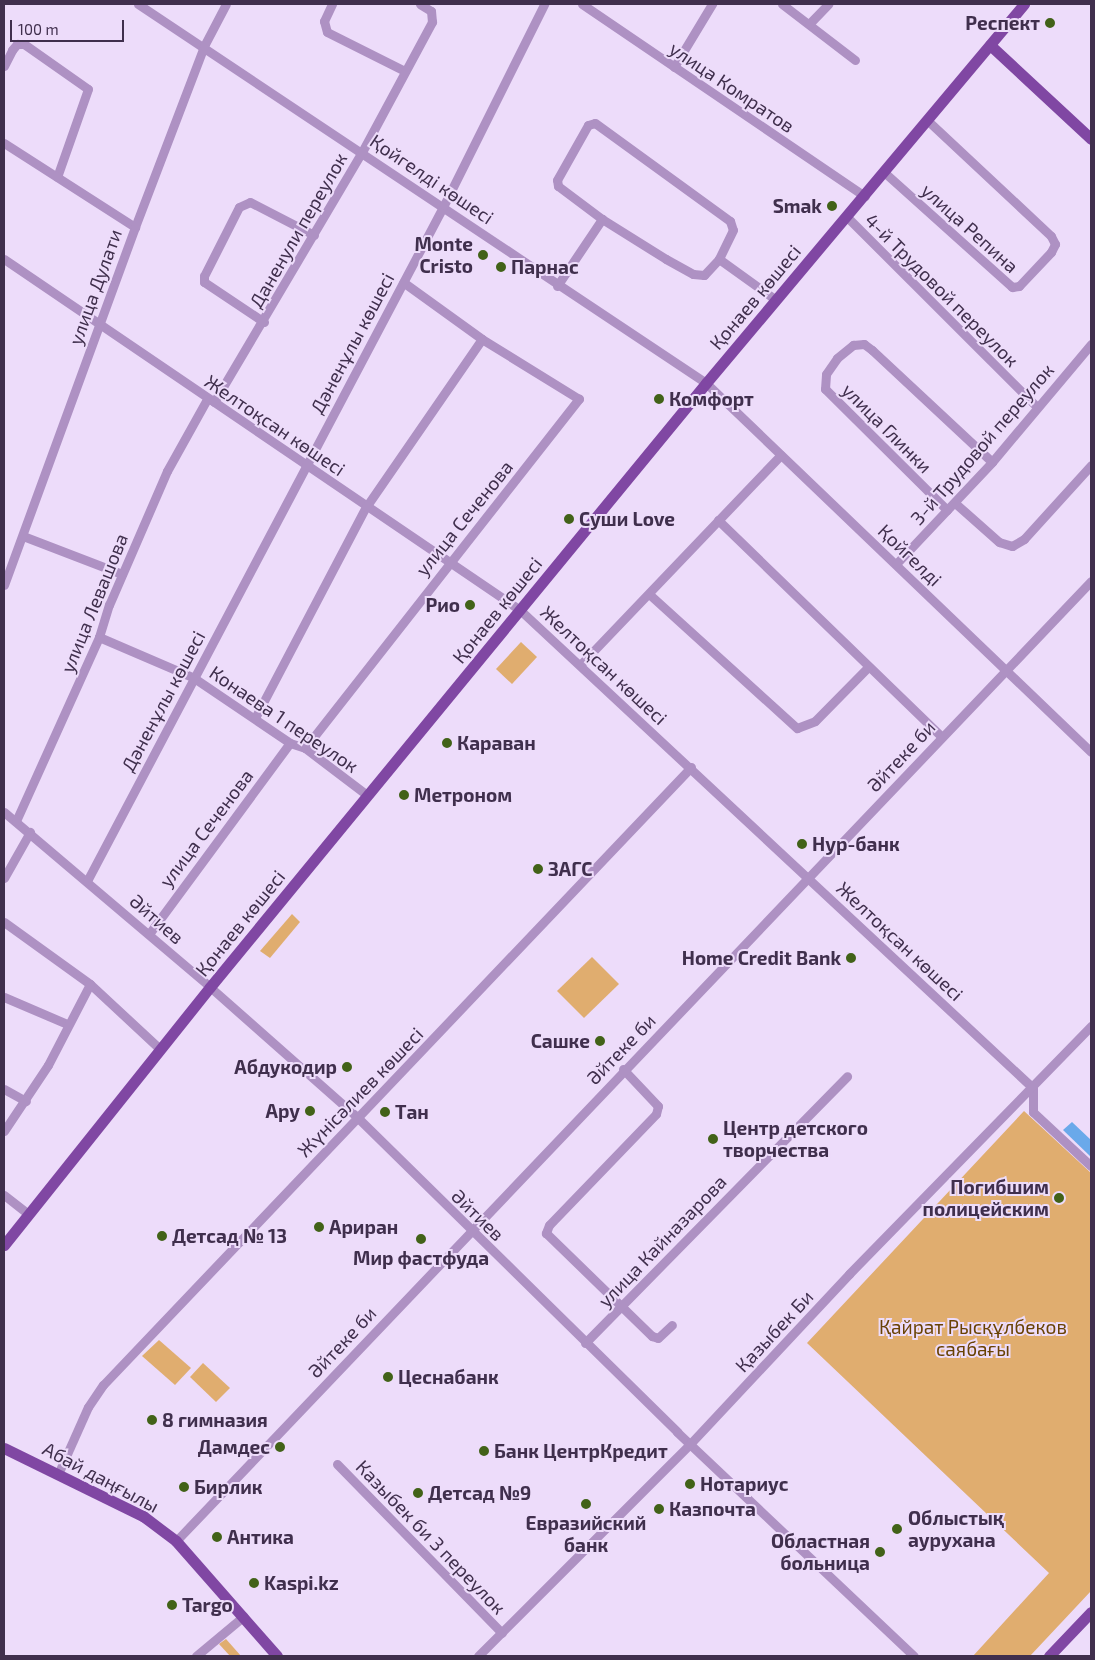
<!DOCTYPE html>
<meta charset="utf-8">
<style>
body{margin:0}
#map{position:relative;width:1095px;height:1660px;overflow:hidden;background:#eddcfa;font-family:"Exo 2",sans-serif}
div>[style]{position:absolute}
.green>*{inset:0;background:#e0ad6f}
.water>*{inset:0;background:#6aa9ea}
.minor>*{height:9px;margin:-4.5px;padding:0 4.5px;transform-origin:4.5px;border-radius:4.5px;background:#ae91c3}
.major>*{height:11px;margin:-5.5px;padding:0 5.5px;transform-origin:5.5px;border-radius:5.5px;background:#8047a3}
.dots>*{width:14px;height:14px;translate:-50% -50%;box-sizing:border-box;border:2px solid #eddcfa;border-radius:50%}
span{translate:-50% -50%;white-space:nowrap;text-align:center;line-height:1.15;-webkit-text-stroke:4px #eddcfa;paint-order:stroke}
.poi-label{font-size:19px;color:#402f4d;font-weight:700}
.right{translate:-100% -50%;text-align:right}
.left{translate:0 -50%;text-align:left}
.street-label{font-size:19px;color:#402f4d}
.park-label{font-size:19px;color:#694204}
.frame{position:absolute;inset:0;border:5px solid #402f4d;pointer-events:none}
.scale{position:absolute;left:10px;top:20px;width:114px;height:22px;box-sizing:border-box;border:2px solid #402f4d;border-top:0;padding-left:6px;font-size:15px;line-height:18px;white-space:nowrap;color:#402f4d;-webkit-text-stroke:4px #eddcfa;paint-order:stroke}
</style>
<div id="map">
<div class="green">
<div style="clip-path:polygon(521px 642px,537px 657px,512px 684px,496px 669px)"></div>
<div style="clip-path:polygon(292px 914px,300px 922px,270px 958px,260px 951px)"></div>
<div style="clip-path:polygon(592px 957px,619px 984px,584px 1018px,557px 991px)"></div>
<div style="clip-path:polygon(1024px 1111px,1091px 1173px,1091px 1591px,1030px 1656px,973px 1656px,1049px 1573px,807px 1343px)"></div>
<div style="clip-path:polygon(159px 1340px,191px 1368px,175px 1385px,142px 1356px)"></div>
<div style="clip-path:polygon(203px 1363px,230px 1388px,216px 1402px,190px 1377px)"></div>
<div style="clip-path:polygon(226px 1639px,241px 1656px,230px 1656px,219px 1644px)"></div>
</div>
<div class="water">
<div style="clip-path:polygon(1072px 1122px,1091px 1140px,1091px 1157px,1063px 1130px)"></div>
</div>
<div class="minor">
<div style="left:138px;top:4px;width:683px;rotate:33.71deg"></div>
<div style="left:706px;top:383px;width:533px;rotate:43.78deg"></div>
<div style="left:332px;top:4px;width:19px;rotate:115deg"></div>
<div style="left:324px;top:21px;width:11px;rotate:75deg"></div>
<div style="left:327px;top:32px;width:87px;rotate:26.6deg"></div>
<div style="left:582px;top:4px;width:342px;rotate:34.2deg"></div>
<div style="left:782px;top:4px;width:92px;rotate:37.5deg"></div>
<div style="left:809px;top:24px;width:28px;rotate:-46deg"></div>
<div style="left:4px;top:66px;width:18px;rotate:-63deg"></div>
<div style="left:12px;top:50px;width:8px;rotate:-50deg"></div>
<div style="left:17px;top:44px;width:7px"></div>
<div style="left:24px;top:44px;width:78px;rotate:35.1deg"></div>
<div style="left:88px;top:89px;width:93px;rotate:109.4deg"></div>
<div style="left:674px;top:67px;width:74px;rotate:-58.9deg"></div>
<div style="left:595px;top:123px;width:167px;rotate:36deg"></div>
<div style="left:730px;top:221px;width:9px;rotate:72deg"></div>
<div style="left:733px;top:230px;width:32px;rotate:116deg"></div>
<div style="left:719px;top:259px;width:22px;rotate:133deg"></div>
<div style="left:704px;top:275px;width:11px;rotate:-175deg"></div>
<div style="left:693px;top:274px;width:31px;rotate:-151deg"></div>
<div style="left:666px;top:259px;width:75px;rotate:-148deg"></div>
<div style="left:602px;top:219px;width:55px;rotate:-143.1deg"></div>
<div style="left:558px;top:186px;width:6px;rotate:-99deg"></div>
<div style="left:557px;top:180px;width:63px;rotate:-60.6deg"></div>
<div style="left:588px;top:125px;width:7px;rotate:-16deg"></div>
<div style="left:4px;top:143px;width:156px;rotate:32.7deg"></div>
<div style="left:885px;top:173px;width:171px;rotate:41.9deg"></div>
<div style="left:1012px;top:287px;width:7px;rotate:-8deg"></div>
<div style="left:1019px;top:286px;width:47px;rotate:-46.7deg"></div>
<div style="left:1051px;top:252px;width:9px;rotate:-63deg"></div>
<div style="left:1055px;top:244px;width:9px;rotate:-117deg"></div>
<div style="left:1051px;top:236px;width:168px;rotate:-136.9deg"></div>
<div style="left:846px;top:216px;width:270px;rotate:45deg"></div>
<div style="left:4px;top:259px;width:624px;rotate:34.22deg"></div>
<div style="left:520px;top:610px;width:701px;rotate:42.98deg"></div>
<div style="left:1033px;top:1088px;width:24px;rotate:90deg"></div>
<div style="left:1033px;top:1112px;width:79px;rotate:43deg"></div>
<div style="left:719px;top:259px;width:70px;rotate:35.7deg"></div>
<div style="left:557px;top:286px;width:81px;rotate:-56.1deg"></div>
<div style="left:264px;top:322px;width:72px;rotate:-146.3deg"></div>
<div style="left:204px;top:282px;width:6px;rotate:-90deg"></div>
<div style="left:204px;top:276px;width:77px;rotate:-63.1deg"></div>
<div style="left:239px;top:207px;width:12px;rotate:-24deg"></div>
<div style="left:250px;top:202px;width:72px;rotate:27.3deg"></div>
<div style="left:214px;top:402px;width:291px;rotate:-59.4deg"></div>
<div style="left:362px;top:152px;width:148px;rotate:-61.7deg"></div>
<div style="left:432px;top:22px;width:11px;rotate:-95deg"></div>
<div style="left:431px;top:11px;width:13px;rotate:-148deg"></div>
<div style="left:955px;top:503px;width:59px;rotate:41.6deg"></div>
<div style="left:999px;top:542px;width:14px;rotate:17deg"></div>
<div style="left:1012px;top:546px;width:14px;rotate:-30deg"></div>
<div style="left:1024px;top:539px;width:100px;rotate:-47.8deg"></div>
<div style="left:947px;top:510px;width:172px;rotate:-135.2deg"></div>
<div style="left:825px;top:389px;width:15px;rotate:-86deg"></div>
<div style="left:826px;top:374px;width:19px;rotate:-55deg"></div>
<div style="left:837px;top:358px;width:21px;rotate:-39deg"></div>
<div style="left:853px;top:345px;width:11px;rotate:-5deg"></div>
<div style="left:864px;top:344px;width:10px;rotate:37deg"></div>
<div style="left:872px;top:350px;width:164px;rotate:43deg"></div>
<div style="left:718px;top:520px;width:310px;rotate:44.1deg"></div>
<div style="left:23px;top:536px;width:106px;rotate:21deg"></div>
<div style="left:896px;top:564px;width:140px;rotate:-46.7deg"></div>
<div style="left:992px;top:462px;width:154px;rotate:-50deg"></div>
<div style="left:4px;top:585px;width:381px;rotate:-69.9deg"></div>
<div style="left:135px;top:227px;width:194px;rotate:-69.1deg"></div>
<div style="left:204px;top:46px;width:47px;rotate:-62.4deg"></div>
<div style="left:649px;top:594px;width:200px;rotate:42.2deg"></div>
<div style="left:797px;top:728px;width:19px;rotate:-21deg"></div>
<div style="left:815px;top:721px;width:76px;rotate:-45.5deg"></div>
<div style="left:99px;top:637px;width:103px;rotate:23.3deg"></div>
<div style="left:194px;top:678px;width:116px;rotate:34.1deg"></div>
<div style="left:290px;top:743px;width:16px;rotate:18deg"></div>
<div style="left:305px;top:748px;width:78px;rotate:37.2deg"></div>
<div style="left:581px;top:664px;width:289px;rotate:-46.3deg"></div>
<div style="left:255px;top:718px;width:238px;rotate:-62.3deg"></div>
<div style="left:366px;top:507px;width:204px;rotate:-55.4deg"></div>
<div style="left:305px;top:748px;width:444px;rotate:-51.9deg"></div>
<div style="left:579px;top:399px;width:114px;rotate:-148.3deg"></div>
<div style="left:482px;top:339px;width:97px;rotate:-144.2deg"></div>
<div style="left:4px;top:812px;width:270px;rotate:40.3deg"></div>
<div style="left:210px;top:987px;width:198px;rotate:41.5deg"></div>
<div style="left:358px;top:1118px;width:448px;rotate:44.5deg"></div>
<div style="left:677px;top:1432px;width:326px;rotate:43.4deg"></div>
<div style="left:16px;top:821px;width:202px;rotate:-65.7deg"></div>
<div style="left:99px;top:637px;width:34px;rotate:-73deg"></div>
<div style="left:109px;top:605px;width:146px;rotate:-66.6deg"></div>
<div style="left:167px;top:471px;width:82px;rotate:-60.9deg"></div>
<div style="left:4px;top:878px;width:53px;rotate:-60.5deg"></div>
<div style="left:87px;top:881px;width:764px;rotate:-62.16deg"></div>
<div style="left:444px;top:205px;width:225px;rotate:-63.5deg"></div>
<div style="left:4px;top:922px;width:106px;rotate:35.8deg"></div>
<div style="left:90px;top:984px;width:96px;rotate:42.9deg"></div>
<div style="left:149px;top:934px;width:237px;rotate:-53.6deg"></div>
<div style="left:4px;top:997px;width:69px;rotate:23.2deg"></div>
<div style="left:623px;top:1069px;width:51px;rotate:46.6deg"></div>
<div style="left:658px;top:1106px;width:8px;rotate:104deg"></div>
<div style="left:656px;top:1114px;width:154px;rotate:133.9deg"></div>
<div style="left:549px;top:1225px;width:9px;rotate:111deg"></div>
<div style="left:546px;top:1233px;width:148px;rotate:44.2deg"></div>
<div style="left:652px;top:1336px;width:6px;rotate:18deg"></div>
<div style="left:658px;top:1338px;width:19px;rotate:-43deg"></div>
<div style="left:4px;top:1089px;width:25px;rotate:29deg"></div>
<div style="left:4px;top:1131px;width:79px;rotate:-56.3deg"></div>
<div style="left:48px;top:1065px;width:91px;rotate:-62.6deg"></div>
<div style="left:4px;top:1195px;width:31px;rotate:38deg"></div>
<div style="left:585px;top:1343px;width:374px;rotate:-45.5deg"></div>
<div style="left:337px;top:1464px;width:236px;rotate:45.7deg"></div>
<div style="left:59px;top:1472px;width:71px;rotate:-66deg"></div>
<div style="left:88px;top:1407px;width:27px;rotate:-56deg"></div>
<div style="left:103px;top:1385px;width:853px;rotate:-46.42deg"></div>
<div style="left:176px;top:1541px;width:1326px;rotate:-46.37deg"></div>
<div style="left:196px;top:1656px;width:62px;rotate:-39.8deg"></div>
<div style="left:478px;top:1656px;width:300px;rotate:-45deg"></div>
<div style="left:690px;top:1444px;width:233px;rotate:-46.9deg"></div>
<div style="left:849px;top:1274px;width:347px;rotate:-45.7deg"></div>
</div>
<div class="major">
<div style="left:990px;top:45px;width:138px;rotate:42.9deg"></div>
<div style="left:4px;top:1245px;width:330px;rotate:-51.4deg"></div>
<div style="left:210px;top:987px;width:782px;rotate:-50.61deg"></div>
<div style="left:706px;top:383px;width:495px;rotate:-50deg"></div>
<div style="left:4px;top:1448px;width:155px;rotate:26.1deg"></div>
<div style="left:143px;top:1516px;width:41px;rotate:37.1deg"></div>
<div style="left:176px;top:1541px;width:153px;rotate:48.7deg"></div>
<div style="left:1049px;top:1656px;width:61px;rotate:-46.3deg"></div>
</div>
<div class="dots">
<div style="left:1050px;top:23px;background:#426218"></div>
<div style="left:832px;top:206px;background:#426218"></div>
<div style="left:483px;top:255px;background:#426218"></div>
<div style="left:501px;top:267px;background:#426218"></div>
<div style="left:659px;top:399px;background:#426218"></div>
<div style="left:569px;top:519px;background:#426218"></div>
<div style="left:470px;top:605px;background:#426218"></div>
<div style="left:447px;top:743px;background:#426218"></div>
<div style="left:404px;top:795px;background:#426218"></div>
<div style="left:802px;top:844px;background:#426218"></div>
<div style="left:538px;top:869px;background:#426218"></div>
<div style="left:851px;top:958px;background:#426218"></div>
<div style="left:600px;top:1041px;background:#426218"></div>
<div style="left:347px;top:1067px;background:#426218"></div>
<div style="left:310px;top:1111px;background:#426218"></div>
<div style="left:385px;top:1112px;background:#426218"></div>
<div style="left:713px;top:1139px;background:#426218"></div>
<div style="left:1059px;top:1198px;background:#426218"></div>
<div style="left:319px;top:1227px;background:#426218"></div>
<div style="left:162px;top:1236px;background:#426218"></div>
<div style="left:421px;top:1239px;background:#426218"></div>
<div style="left:388px;top:1377px;background:#426218"></div>
<div style="left:152px;top:1420px;background:#426218"></div>
<div style="left:280px;top:1447px;background:#426218"></div>
<div style="left:484px;top:1451px;background:#426218"></div>
<div style="left:690px;top:1484px;background:#426218"></div>
<div style="left:184px;top:1487px;background:#426218"></div>
<div style="left:418px;top:1493px;background:#426218"></div>
<div style="left:586px;top:1504px;background:#426218"></div>
<div style="left:659px;top:1509px;background:#426218"></div>
<div style="left:897px;top:1529px;background:#426218"></div>
<div style="left:217px;top:1537px;background:#426218"></div>
<div style="left:880px;top:1552px;background:#426218"></div>
<div style="left:254px;top:1583px;background:#426218"></div>
<div style="left:172px;top:1605px;background:#426218"></div>
</div>
<div class="poi-label">
<span class="right" style="left:1040px;top:23px">Респект</span>
<span class="right" style="left:822px;top:206px">Smak</span>
<span class="right" style="left:473px;top:255px">Monte<br>Cristo</span>
<span class="left" style="left:511px;top:267px">Парнас</span>
<span class="left" style="left:669px;top:399px">Комфорт</span>
<span class="left" style="left:579px;top:519px">Суши Love</span>
<span class="right" style="left:460px;top:605px">Рио</span>
<span class="left" style="left:457px;top:743px">Караван</span>
<span class="left" style="left:414px;top:795px">Метроном</span>
<span class="left" style="left:812px;top:844px">Нур-банк</span>
<span class="left" style="left:548px;top:869px">ЗАГС</span>
<span class="right" style="left:841px;top:958px">Home Credit Bank</span>
<span class="right" style="left:590px;top:1041px">Сашке</span>
<span class="right" style="left:337px;top:1067px">Абдукодир</span>
<span class="right" style="left:300px;top:1111px">Ару</span>
<span class="left" style="left:395px;top:1112px">Тан</span>
<span class="left" style="left:723px;top:1139px">Центр детского<br>творчества</span>
<span class="right" style="left:1049px;top:1198px">Погибшим<br>полицейским</span>
<span class="left" style="left:329px;top:1227px">Ариран</span>
<span class="left" style="left:172px;top:1236px">Детсад № 13</span>
<span style="left:421px;top:1258px">Мир фастфуда</span>
<span class="left" style="left:398px;top:1377px">Цеснабанк</span>
<span class="left" style="left:162px;top:1420px">8 гимназия</span>
<span class="right" style="left:270px;top:1447px">Дамдес</span>
<span class="left" style="left:494px;top:1451px">Банк ЦентрКредит</span>
<span class="left" style="left:700px;top:1484px">Нотариус</span>
<span class="left" style="left:194px;top:1487px">Бирлик</span>
<span class="left" style="left:428px;top:1493px">Детсад №9</span>
<span class="left" style="left:669px;top:1509px">Казпочта</span>
<span class="left" style="left:908px;top:1529px">Облыстық<br>аурухана</span>
<span style="left:586px;top:1534px">Евразийский<br>банк</span>
<span class="left" style="left:227px;top:1537px">Антика</span>
<span class="right" style="left:870px;top:1552px">Областная<br>больница</span>
<span class="left" style="left:264px;top:1583px">Kaspi.kz</span>
<span class="left" style="left:182px;top:1605px">Targo</span>
</div>
<div class="street-label">
<span style="left:732px;top:87px;rotate:34deg">улица Комратов</span>
<span style="left:432px;top:179px;rotate:34deg">Қойгелді көшесі</span>
<span style="left:970px;top:228px;rotate:42deg">улица Репина</span>
<span style="left:298px;top:230px;rotate:-60deg">Даненули переулок</span>
<span style="left:95px;top:287px;rotate:-70deg">улица Дулати</span>
<span style="left:942px;top:290px;rotate:45deg">4-й Трудовой переулок</span>
<span style="left:755px;top:297px;rotate:-50deg">Қонаев көшесі</span>
<span style="left:352px;top:343px;rotate:-62deg">Дәненұлы көшесі</span>
<span style="left:275px;top:425px;rotate:34deg">Желтоқсан көшесі</span>
<span style="left:887px;top:428px;rotate:45deg">улица Глинки</span>
<span style="left:982px;top:444px;rotate:-49deg">3-й Трудовой переулок</span>
<span style="left:464px;top:518px;rotate:-51deg">улица Сеченова</span>
<span style="left:910px;top:555px;rotate:44deg">Қойгелді</span>
<span style="left:94px;top:603px;rotate:-68deg">улица Левашова</span>
<span style="left:497px;top:610px;rotate:-51deg">Қонаев көшесі</span>
<span style="left:604px;top:665px;rotate:43deg">Желтоқсан көшесі</span>
<span style="left:163px;top:701px;rotate:-62deg">Дәненұлы көшесі</span>
<span style="left:284px;top:719px;rotate:34deg">Конаева 1 переулок</span>
<span style="left:901px;top:756px;rotate:-47deg">Әйтеке би</span>
<span style="left:206px;top:828px;rotate:-53deg">улица Сеченова</span>
<span style="left:157px;top:919px;rotate:41deg">Әйтиев</span>
<span style="left:240px;top:923px;rotate:-51deg">Қонаев көшесі</span>
<span style="left:900px;top:941px;rotate:43deg">Желтоқсан көшесі</span>
<span style="left:621px;top:1049px;rotate:-46deg">Әйтеке би</span>
<span style="left:360px;top:1092px;rotate:-46deg">Жүнісәлиев көшесі</span>
<span style="left:478px;top:1215px;rotate:44deg">Әйтиев</span>
<span style="left:662px;top:1241px;rotate:-46deg">улица Кайназарова</span>
<span style="left:774px;top:1331px;rotate:-47deg">Қазыбек Би</span>
<span style="left:342px;top:1342px;rotate:-47deg">Әйтеке би</span>
<span style="left:101px;top:1477px;rotate:28deg">Абай даңғылы</span>
<span style="left:431px;top:1537px;rotate:46deg">Казыбек би 3 переулок</span>
</div>
<div class="park-label">
<span style="left:973px;top:1338px">Қайрат Рысқұлбеков<br>саябағы</span>
</div>
<div class="frame"></div>
<div class="scale">100 m</div>
</div>
